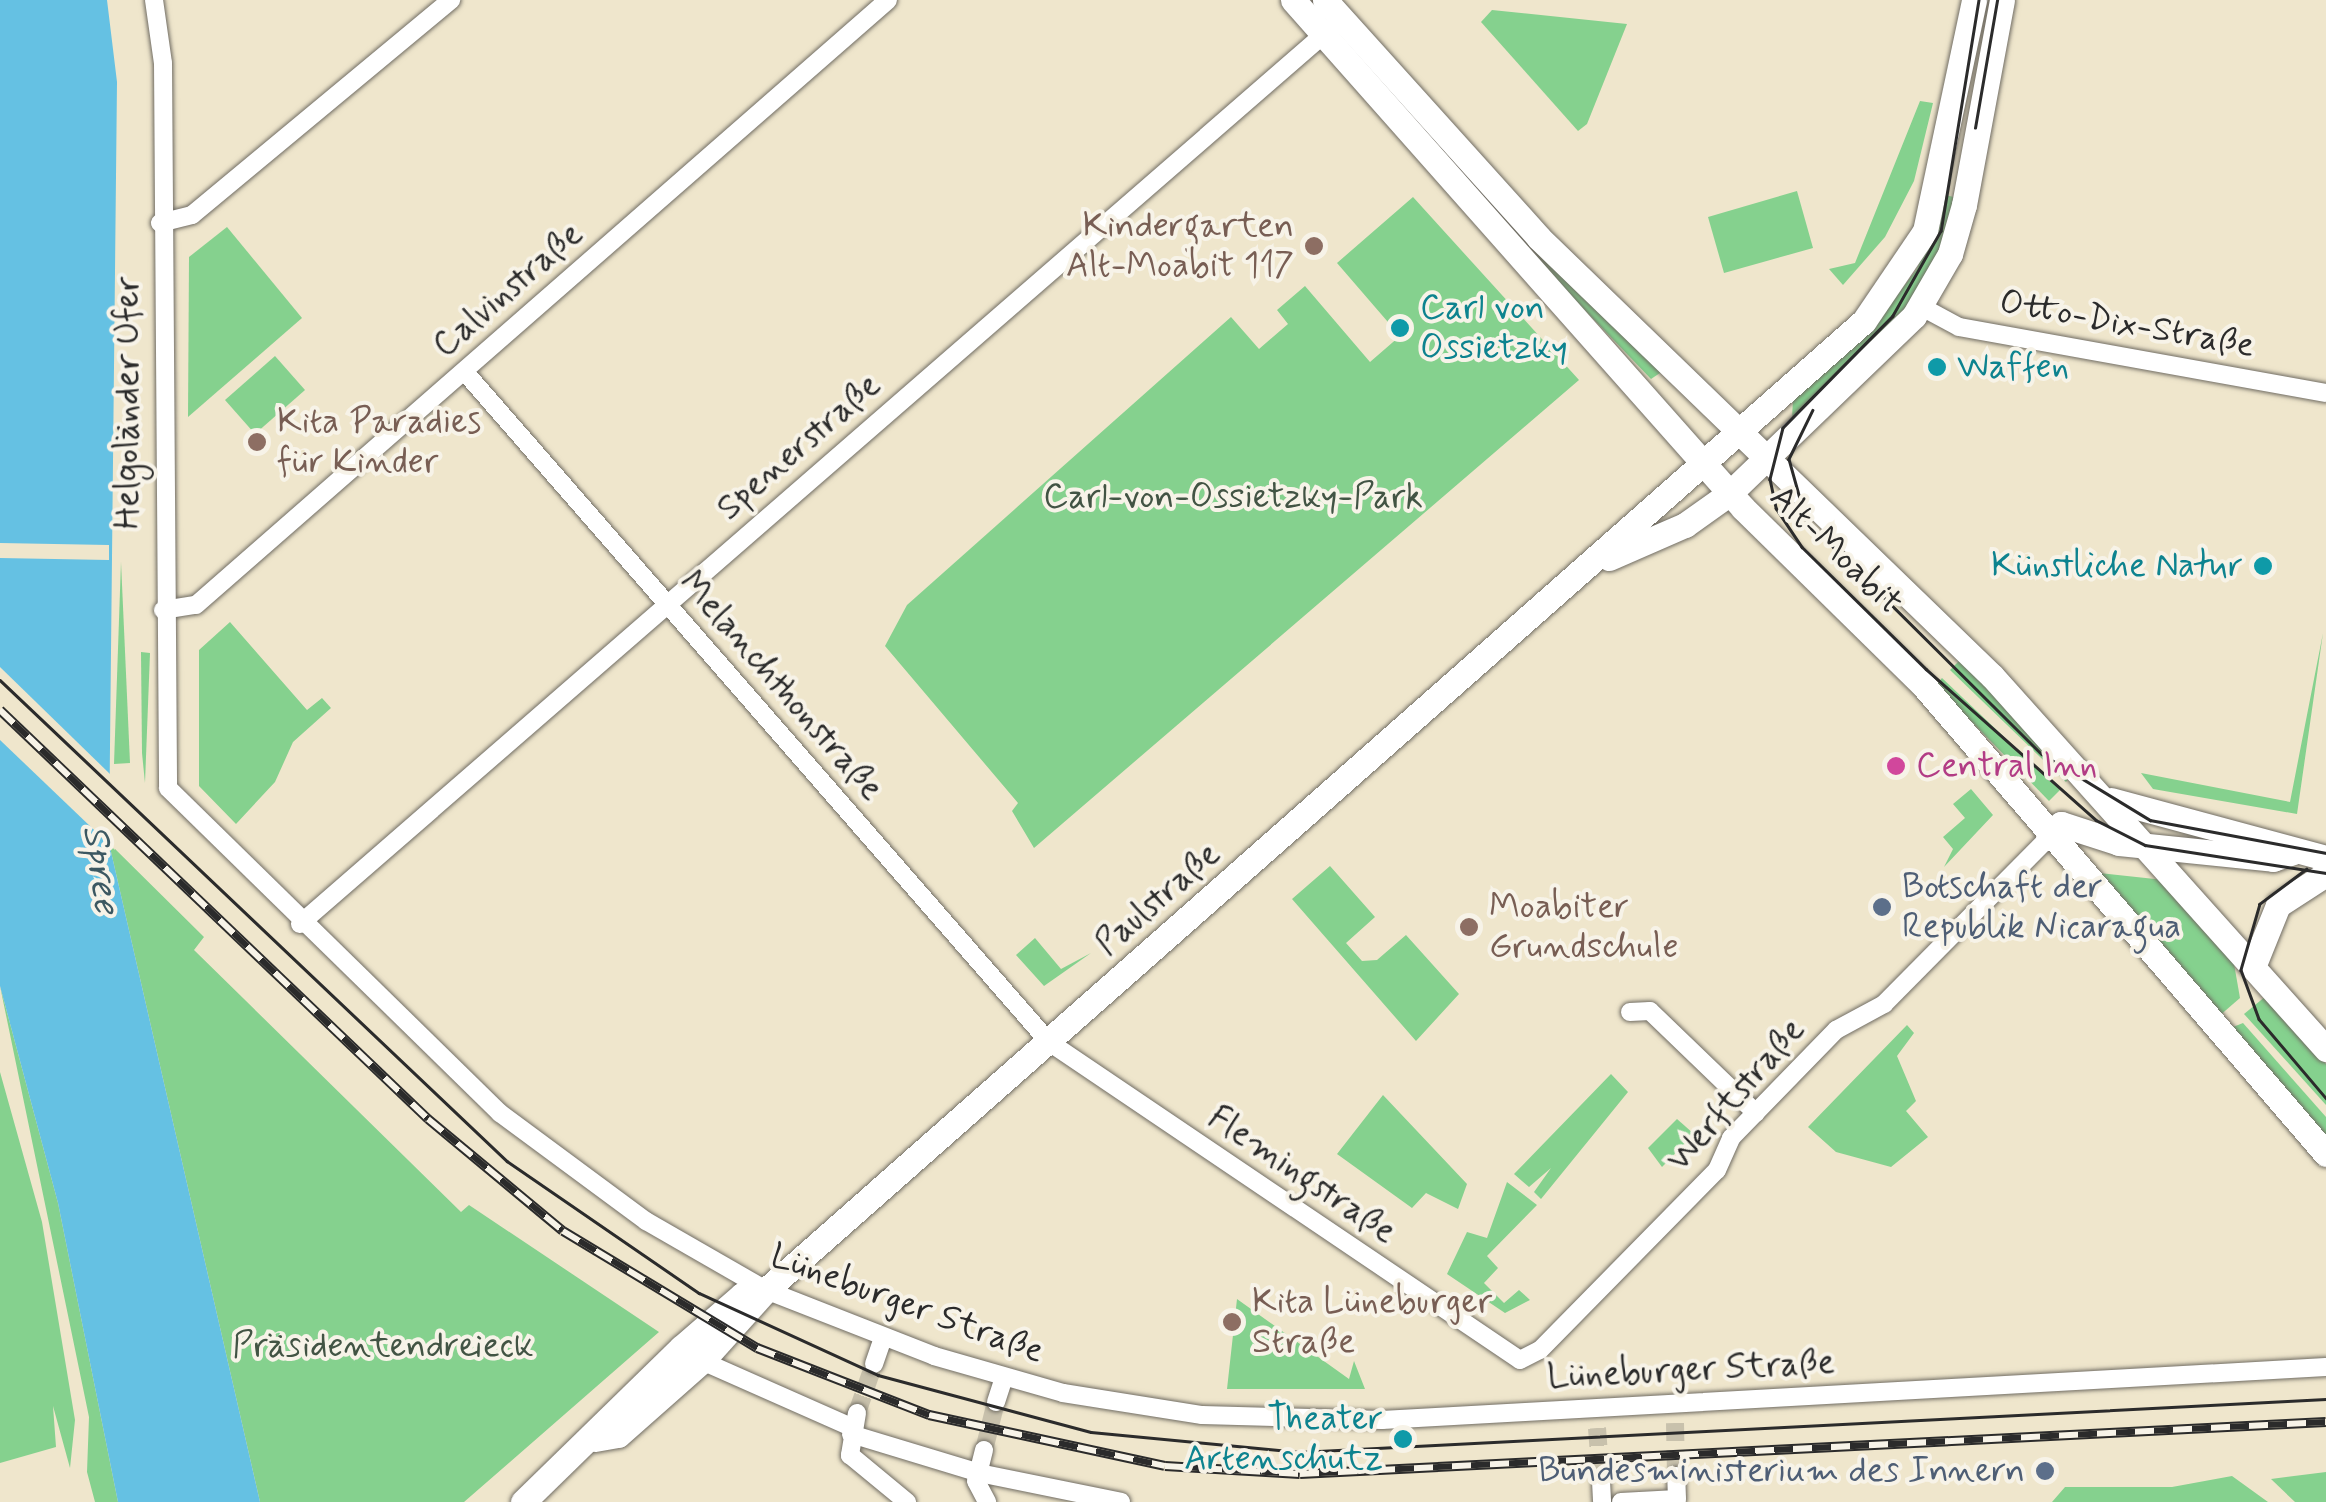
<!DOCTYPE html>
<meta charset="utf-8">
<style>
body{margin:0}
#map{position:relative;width:2326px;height:1502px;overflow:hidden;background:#efe6cc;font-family:Mynerve,sans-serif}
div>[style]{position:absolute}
.green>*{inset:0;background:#85d18e}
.water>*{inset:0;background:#65c1e3}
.pier>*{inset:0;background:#efe6cc}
.street-tunnel>*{height:18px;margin-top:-9px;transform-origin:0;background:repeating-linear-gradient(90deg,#c8c1ac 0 18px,transparent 0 27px)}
.roads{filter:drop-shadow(0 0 2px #706c63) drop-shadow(0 0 2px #706c63)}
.street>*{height:18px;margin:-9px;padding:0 9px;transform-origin:9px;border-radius:9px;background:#fff}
.secondary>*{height:25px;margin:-12.5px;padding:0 12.5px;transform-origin:12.5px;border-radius:12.5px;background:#fff}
.tram>*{height:2.5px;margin:-1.25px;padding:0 1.25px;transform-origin:1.25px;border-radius:1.25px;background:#2b2b2b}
.rail>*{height:10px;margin-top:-5px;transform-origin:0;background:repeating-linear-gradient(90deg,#f7f3e8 0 19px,#2b2b2b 0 38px);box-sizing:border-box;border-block:2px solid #2b2b2b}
.dots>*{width:28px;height:28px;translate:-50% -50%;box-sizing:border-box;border:5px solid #f7f3e8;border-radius:50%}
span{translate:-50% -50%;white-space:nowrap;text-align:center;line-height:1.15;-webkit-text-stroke:8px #f7f3e8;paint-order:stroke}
.education-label{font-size:35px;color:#785e54}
.right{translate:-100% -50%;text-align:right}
.left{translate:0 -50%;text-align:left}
.street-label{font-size:35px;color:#2b2b2b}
.culture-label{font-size:35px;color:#0d838f}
.park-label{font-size:35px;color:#425444}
.hotel-label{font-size:35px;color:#b23c85}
.service-label{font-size:35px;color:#4e5e75}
.water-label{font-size:38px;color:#3c5862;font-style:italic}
</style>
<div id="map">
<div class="green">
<div style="clip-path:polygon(1492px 10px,1627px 24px,1587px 124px,1578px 131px,1481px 22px)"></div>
<div style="clip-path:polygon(1355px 48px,1663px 371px,1651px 379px,1531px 254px)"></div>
<div style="clip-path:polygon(1920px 101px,1933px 103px,1914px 181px,1885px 237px,1843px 285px,1829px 269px,1855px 263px)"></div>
<div style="clip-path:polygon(1797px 191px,1813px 248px,1724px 273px,1708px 217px)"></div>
<div style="clip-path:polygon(1945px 195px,1958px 198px,1939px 254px,1894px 325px,1792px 419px,1793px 399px,1875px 324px,1917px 269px)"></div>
<div style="clip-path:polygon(1413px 197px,1579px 380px,1034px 848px,1012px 811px,1018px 803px,885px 646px,907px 605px,1231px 317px,1259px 349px,1288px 324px,1277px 310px,1305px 286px,1370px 362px,1400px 336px,1337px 263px)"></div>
<div style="clip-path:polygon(227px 227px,302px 318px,188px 417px,189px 257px)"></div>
<div style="clip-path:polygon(275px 356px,305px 390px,255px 434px,225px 400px)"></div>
<div style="clip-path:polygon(121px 562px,130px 763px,114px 764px)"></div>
<div style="clip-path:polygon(230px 622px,307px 710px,322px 698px,331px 708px,293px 742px,275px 782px,236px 824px,199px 786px,199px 650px)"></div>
<div style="clip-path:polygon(2323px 633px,2297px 814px,2153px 789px,2141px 773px,2290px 802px)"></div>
<div style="clip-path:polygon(141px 652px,150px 653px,145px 783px,142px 753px)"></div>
<div style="clip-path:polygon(1960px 660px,2071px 776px,2066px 782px,1950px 670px)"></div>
<div style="clip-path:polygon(1942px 678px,2060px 790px,2049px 801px,1936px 685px)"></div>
<div style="clip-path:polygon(1971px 789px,1993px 815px,1944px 867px,1953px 849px,1943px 837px,1965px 818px,1953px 804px)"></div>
<div style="clip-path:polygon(109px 843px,204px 937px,194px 950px,461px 1212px,469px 1205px,659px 1332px,464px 1502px,260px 1502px)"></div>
<div style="clip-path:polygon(1330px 866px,1375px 917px,1346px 943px,1362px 961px,1377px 960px,1406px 935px,1459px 994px,1416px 1041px,1292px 899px)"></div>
<div style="clip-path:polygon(2090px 872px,2164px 880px,2233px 958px,2240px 998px,2218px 1017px)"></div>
<div style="clip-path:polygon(1035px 938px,1061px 969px,1091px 953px,1044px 986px,1016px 955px)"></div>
<div style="clip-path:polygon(0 986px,58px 1203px,118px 1502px,95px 1502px,87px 1472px,89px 1417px)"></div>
<div style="clip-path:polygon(2266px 996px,2326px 1064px,2326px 1105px,2244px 1014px)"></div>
<div style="clip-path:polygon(2243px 1023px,2326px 1117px,2326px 1139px,2228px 1029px)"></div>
<div style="clip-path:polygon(1907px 1025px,1914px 1033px,1897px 1056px,1916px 1101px,1906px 1111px,1928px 1137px,1891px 1167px,1836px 1152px,1808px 1127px)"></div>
<div style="clip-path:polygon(0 1072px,42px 1222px,75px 1420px,70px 1468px,53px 1406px,56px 1447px,0 1463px)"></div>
<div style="clip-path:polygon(1611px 1074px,1628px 1092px,1541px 1199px,1534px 1192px,1551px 1168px,1529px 1187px,1514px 1174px)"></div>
<div style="clip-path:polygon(1383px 1095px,1467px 1184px,1458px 1209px,1426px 1193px,1412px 1208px,1337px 1154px)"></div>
<div style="clip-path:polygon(1677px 1119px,1694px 1134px,1662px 1167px,1648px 1148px)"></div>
<div style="clip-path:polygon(1507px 1182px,1537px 1205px,1487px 1256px,1498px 1268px,1484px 1283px,1504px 1303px,1519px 1290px,1530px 1300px,1505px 1313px,1447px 1274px,1467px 1232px,1487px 1238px)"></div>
<div style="clip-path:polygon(1237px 1299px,1349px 1379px,1354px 1361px,1365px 1389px,1227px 1389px)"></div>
<div style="clip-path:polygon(2326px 1472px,2326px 1502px,2295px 1502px,2271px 1479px)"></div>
<div style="clip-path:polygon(2232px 1476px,2268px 1502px,2052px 1502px,2065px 1487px,2172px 1487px)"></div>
</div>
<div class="water">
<div style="clip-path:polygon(0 0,107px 0,117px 82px,109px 843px,260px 1502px,118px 1502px,58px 1203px,0 986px)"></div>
</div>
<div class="pier">
<div style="clip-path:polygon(0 543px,109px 545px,109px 560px,0 558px)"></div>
<div style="clip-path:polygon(0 667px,111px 775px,115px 850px,0 740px)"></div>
</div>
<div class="street-tunnel">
<div style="left:857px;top:1413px;width:52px;rotate:-70.9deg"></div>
<div style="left:1675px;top:1423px;width:53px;rotate:88.9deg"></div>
<div style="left:1597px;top:1428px;width:53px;rotate:85.7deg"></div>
<div style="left:984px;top:1450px;width:49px;rotate:-76deg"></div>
</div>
<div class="roads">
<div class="street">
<div style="left:154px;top:0;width:64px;rotate:81.9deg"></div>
<div style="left:163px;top:63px;width:725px;rotate:89.6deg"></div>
<div style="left:168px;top:788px;width:465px;rotate:44.4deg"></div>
<div style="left:500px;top:1113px;width:182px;rotate:36.5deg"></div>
<div style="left:646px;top:1221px;width:138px;rotate:29.9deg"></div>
<div style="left:766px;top:1290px;width:180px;rotate:21.4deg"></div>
<div style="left:934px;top:1356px;width:134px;rotate:16deg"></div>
<div style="left:1063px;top:1393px;width:141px;rotate:9deg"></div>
<div style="left:1202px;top:1415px;width:180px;rotate:1.6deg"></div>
<div style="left:1382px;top:1420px;width:945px;rotate:-3.21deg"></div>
<div style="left:160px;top:223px;width:33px;rotate:-14deg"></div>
<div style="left:192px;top:215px;width:337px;rotate:-39.7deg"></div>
<div style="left:1920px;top:306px;width:44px;rotate:28.3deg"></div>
<div style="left:1959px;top:327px;width:373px;rotate:10.2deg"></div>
<div style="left:464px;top:371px;width:890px;rotate:48.92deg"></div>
<div style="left:1049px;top:1042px;width:568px;rotate:34.03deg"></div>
<div style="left:1520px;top:1360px;width:22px;rotate:-27deg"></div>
<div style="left:1540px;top:1350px;width:252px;rotate:-45.5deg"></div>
<div style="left:1717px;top:1170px;width:35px;rotate:-66deg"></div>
<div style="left:1731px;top:1138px;width:151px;rotate:-45.8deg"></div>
<div style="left:1836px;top:1030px;width:55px;rotate:-28.4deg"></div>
<div style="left:1884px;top:1004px;width:233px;rotate:-45.3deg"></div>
<div style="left:163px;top:610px;width:33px;rotate:-9deg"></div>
<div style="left:196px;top:605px;width:919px;rotate:-41.16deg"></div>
<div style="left:300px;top:924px;width:1365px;rotate:-40.99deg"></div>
<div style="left:1630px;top:1012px;width:20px;rotate:-3deg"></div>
<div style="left:1650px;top:1011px;width:147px;rotate:43.9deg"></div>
<div style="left:702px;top:1361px;width:165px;rotate:23.9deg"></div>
<div style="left:874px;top:1364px;width:28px;rotate:-71deg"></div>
<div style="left:996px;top:1402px;width:26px;rotate:-72deg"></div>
<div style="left:857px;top:1413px;width:43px;rotate:99.5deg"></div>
<div style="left:850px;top:1455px;width:74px;rotate:39.5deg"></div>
<div style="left:851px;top:1434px;width:134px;rotate:16.9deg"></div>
<div style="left:979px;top:1473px;width:145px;rotate:11.5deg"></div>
<div style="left:984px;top:1450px;width:32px;rotate:104deg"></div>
<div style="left:976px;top:1481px;width:24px;rotate:62deg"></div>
<div style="left:1601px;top:1481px;width:21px;rotate:87deg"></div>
<div style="left:1621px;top:1502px;width:56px;rotate:-3.1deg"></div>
<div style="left:1677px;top:1499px;width:23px;rotate:-92deg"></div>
</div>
<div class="secondary">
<div style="left:1293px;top:0;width:679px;rotate:48.46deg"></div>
<div style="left:1743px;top:508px;width:254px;rotate:44.5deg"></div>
<div style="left:1924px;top:686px;width:617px;rotate:49.34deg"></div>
<div style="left:1325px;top:0;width:320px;rotate:48deg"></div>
<div style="left:1539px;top:238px;width:630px;rotate:44.04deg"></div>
<div style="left:1992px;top:676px;width:501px;rotate:48.16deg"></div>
<div style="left:1609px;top:558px;width:83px;rotate:-23.5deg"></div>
<div style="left:1685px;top:525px;width:55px;rotate:-35.4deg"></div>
<div style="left:1730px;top:493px;width:255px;rotate:-43.9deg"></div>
<div style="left:1914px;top:316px;width:72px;rotate:-59.9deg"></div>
<div style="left:1950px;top:254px;width:51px;rotate:-74.1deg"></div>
<div style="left:1964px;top:205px;width:208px;rotate:-79.5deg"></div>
<div style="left:2111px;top:800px;width:223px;rotate:15.1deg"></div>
<div style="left:2048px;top:838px;width:19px;rotate:-47deg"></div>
<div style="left:2061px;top:824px;width:61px;rotate:18.1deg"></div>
<div style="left:2119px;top:843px;width:155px;rotate:5.9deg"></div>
<div style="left:2273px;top:859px;width:21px;rotate:-19deg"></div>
<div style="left:2253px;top:967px;width:67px;rotate:-68deg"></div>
<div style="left:2278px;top:905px;width:57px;rotate:-32.9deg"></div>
<div style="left:595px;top:1439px;width:23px;rotate:-10deg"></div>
<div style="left:618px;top:1435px;width:112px;rotate:-41.4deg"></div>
<div style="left:702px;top:1361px;width:96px;rotate:-48deg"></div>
<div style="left:766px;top:1290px;width:1464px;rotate:-41.43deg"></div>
<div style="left:1864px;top:321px;width:109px;rotate:-55.9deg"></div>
<div style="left:1925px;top:231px;width:236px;rotate:-78deg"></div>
<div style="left:523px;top:1502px;width:221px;rotate:-44.3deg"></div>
<div style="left:681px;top:1348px;width:81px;rotate:-41deg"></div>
<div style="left:742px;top:1295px;width:25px;rotate:-12deg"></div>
</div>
</div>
<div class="tram">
<div style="left:1979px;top:0;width:234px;rotate:99.3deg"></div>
<div style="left:1941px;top:231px;width:98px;rotate:119.5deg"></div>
<div style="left:1893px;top:316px;width:157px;rotate:134.5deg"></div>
<div style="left:1783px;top:428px;width:53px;rotate:104.3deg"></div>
<div style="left:1770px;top:479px;width:30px;rotate:78deg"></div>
<div style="left:1776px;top:508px;width:47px;rotate:56.3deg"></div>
<div style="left:1802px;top:547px;width:174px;rotate:44.5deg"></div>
<div style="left:1926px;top:669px;width:227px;rotate:41.6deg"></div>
<div style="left:2096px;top:820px;width:55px;rotate:27deg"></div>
<div style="left:2145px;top:845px;width:183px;rotate:8.8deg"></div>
<div style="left:1975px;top:128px;width:130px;rotate:-80.2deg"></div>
<div style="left:1813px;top:410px;width:55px;rotate:116.1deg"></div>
<div style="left:1789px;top:459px;width:63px;rotate:74.4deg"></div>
<div style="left:1806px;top:520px;width:332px;rotate:44.8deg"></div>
<div style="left:2042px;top:754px;width:127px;rotate:31.4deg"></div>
<div style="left:2150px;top:820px;width:179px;rotate:10.6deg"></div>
<div style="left:0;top:680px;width:699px;rotate:43.49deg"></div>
<div style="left:507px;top:1161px;width:233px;rotate:34.5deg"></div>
<div style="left:699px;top:1293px;width:197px;rotate:24.6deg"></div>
<div style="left:878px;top:1375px;width:220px;rotate:15deg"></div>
<div style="left:1091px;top:1432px;width:209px;rotate:5.5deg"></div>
<div style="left:1299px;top:1452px;width:1028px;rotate:-2.95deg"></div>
<div style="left:2307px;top:869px;width:59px;rotate:143.3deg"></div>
<div style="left:2260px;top:904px;width:69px;rotate:106.1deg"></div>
<div style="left:2241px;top:970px;width:52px;rotate:69.8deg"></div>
<div style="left:2259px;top:1019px;width:104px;rotate:49.7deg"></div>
</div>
<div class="rail">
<div style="left:0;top:710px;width:592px;rotate:43.7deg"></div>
<div style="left:428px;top:1119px;width:175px;rotate:39.7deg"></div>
<div style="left:563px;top:1231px;width:227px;rotate:31.1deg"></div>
<div style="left:757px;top:1348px;width:185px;rotate:21.3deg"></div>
<div style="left:929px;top:1415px;width:241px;rotate:12.2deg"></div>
<div style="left:1165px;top:1466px;width:135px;rotate:3.4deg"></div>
<div style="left:1300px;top:1474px;width:1027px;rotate:-2.9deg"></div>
</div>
<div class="dots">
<div style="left:1314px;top:246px;background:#8d6e63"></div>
<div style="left:1400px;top:328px;background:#0f9aa8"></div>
<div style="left:1937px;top:367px;background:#0f9aa8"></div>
<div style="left:257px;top:442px;background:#8d6e63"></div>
<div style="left:2263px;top:566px;background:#0f9aa8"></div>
<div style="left:1896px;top:766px;background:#d1479c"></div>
<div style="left:1882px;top:907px;background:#5c6f8a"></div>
<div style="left:1469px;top:927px;background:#8d6e63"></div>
<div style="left:1232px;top:1322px;background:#8d6e63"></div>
<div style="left:1403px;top:1439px;background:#0f9aa8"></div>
<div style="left:2045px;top:1471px;background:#5c6f8a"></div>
</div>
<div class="education-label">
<span class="right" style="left:1294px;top:246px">Kindergarten<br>Alt-Moabit 117</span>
<span class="left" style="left:277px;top:442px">Kita Paradies<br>für Kinder</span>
<span class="left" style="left:1489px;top:927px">Moabiter<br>Grundschule</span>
<span class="left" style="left:1252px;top:1322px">Kita Lüneburger<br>Straße</span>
</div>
<div class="street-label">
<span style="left:508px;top:290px;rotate:-41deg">Calvinstraße</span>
<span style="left:2127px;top:324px;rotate:10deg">Otto-Dix-Straße</span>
<span style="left:128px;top:403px;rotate:-90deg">Helgoländer Ufer</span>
<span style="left:799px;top:447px;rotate:-41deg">Spenerstraße</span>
<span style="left:1836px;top:550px;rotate:44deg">Alt-Moabit</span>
<span style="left:781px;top:686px;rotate:49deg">Melanchthonstraße</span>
<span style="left:1158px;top:899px;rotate:-41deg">Paulstraße</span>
<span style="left:1736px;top:1095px;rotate:-49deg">Werftstraße</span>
<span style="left:1302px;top:1175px;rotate:34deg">Flemingstraße</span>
<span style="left:907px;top:1304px;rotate:20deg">Lüneburger Straße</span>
<span style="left:1691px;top:1370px;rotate:-3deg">Lüneburger Straße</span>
</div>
<div class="culture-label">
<span class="left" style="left:1420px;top:328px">Carl von<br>Ossietzky</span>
<span class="left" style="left:1957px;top:367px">Waffen</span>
<span class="right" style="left:2243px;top:566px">Künstliche Natur</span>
<span class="right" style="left:1383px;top:1439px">Theater<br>Artenschutz</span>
</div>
<div class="park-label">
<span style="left:1233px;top:497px">Carl-von-Ossietzky-Park</span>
<span style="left:383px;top:1346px">Präsidentendreieck</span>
</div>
<div class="hotel-label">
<span class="left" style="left:1916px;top:766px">Central Inn</span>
</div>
<div class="service-label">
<span class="left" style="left:1902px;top:907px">Botschaft der<br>Republik Nicaragua</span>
<span class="right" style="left:2025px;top:1471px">Bundesministerium des Innern</span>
</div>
<div class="water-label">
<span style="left:100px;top:869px;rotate:82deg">Spree</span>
</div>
</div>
